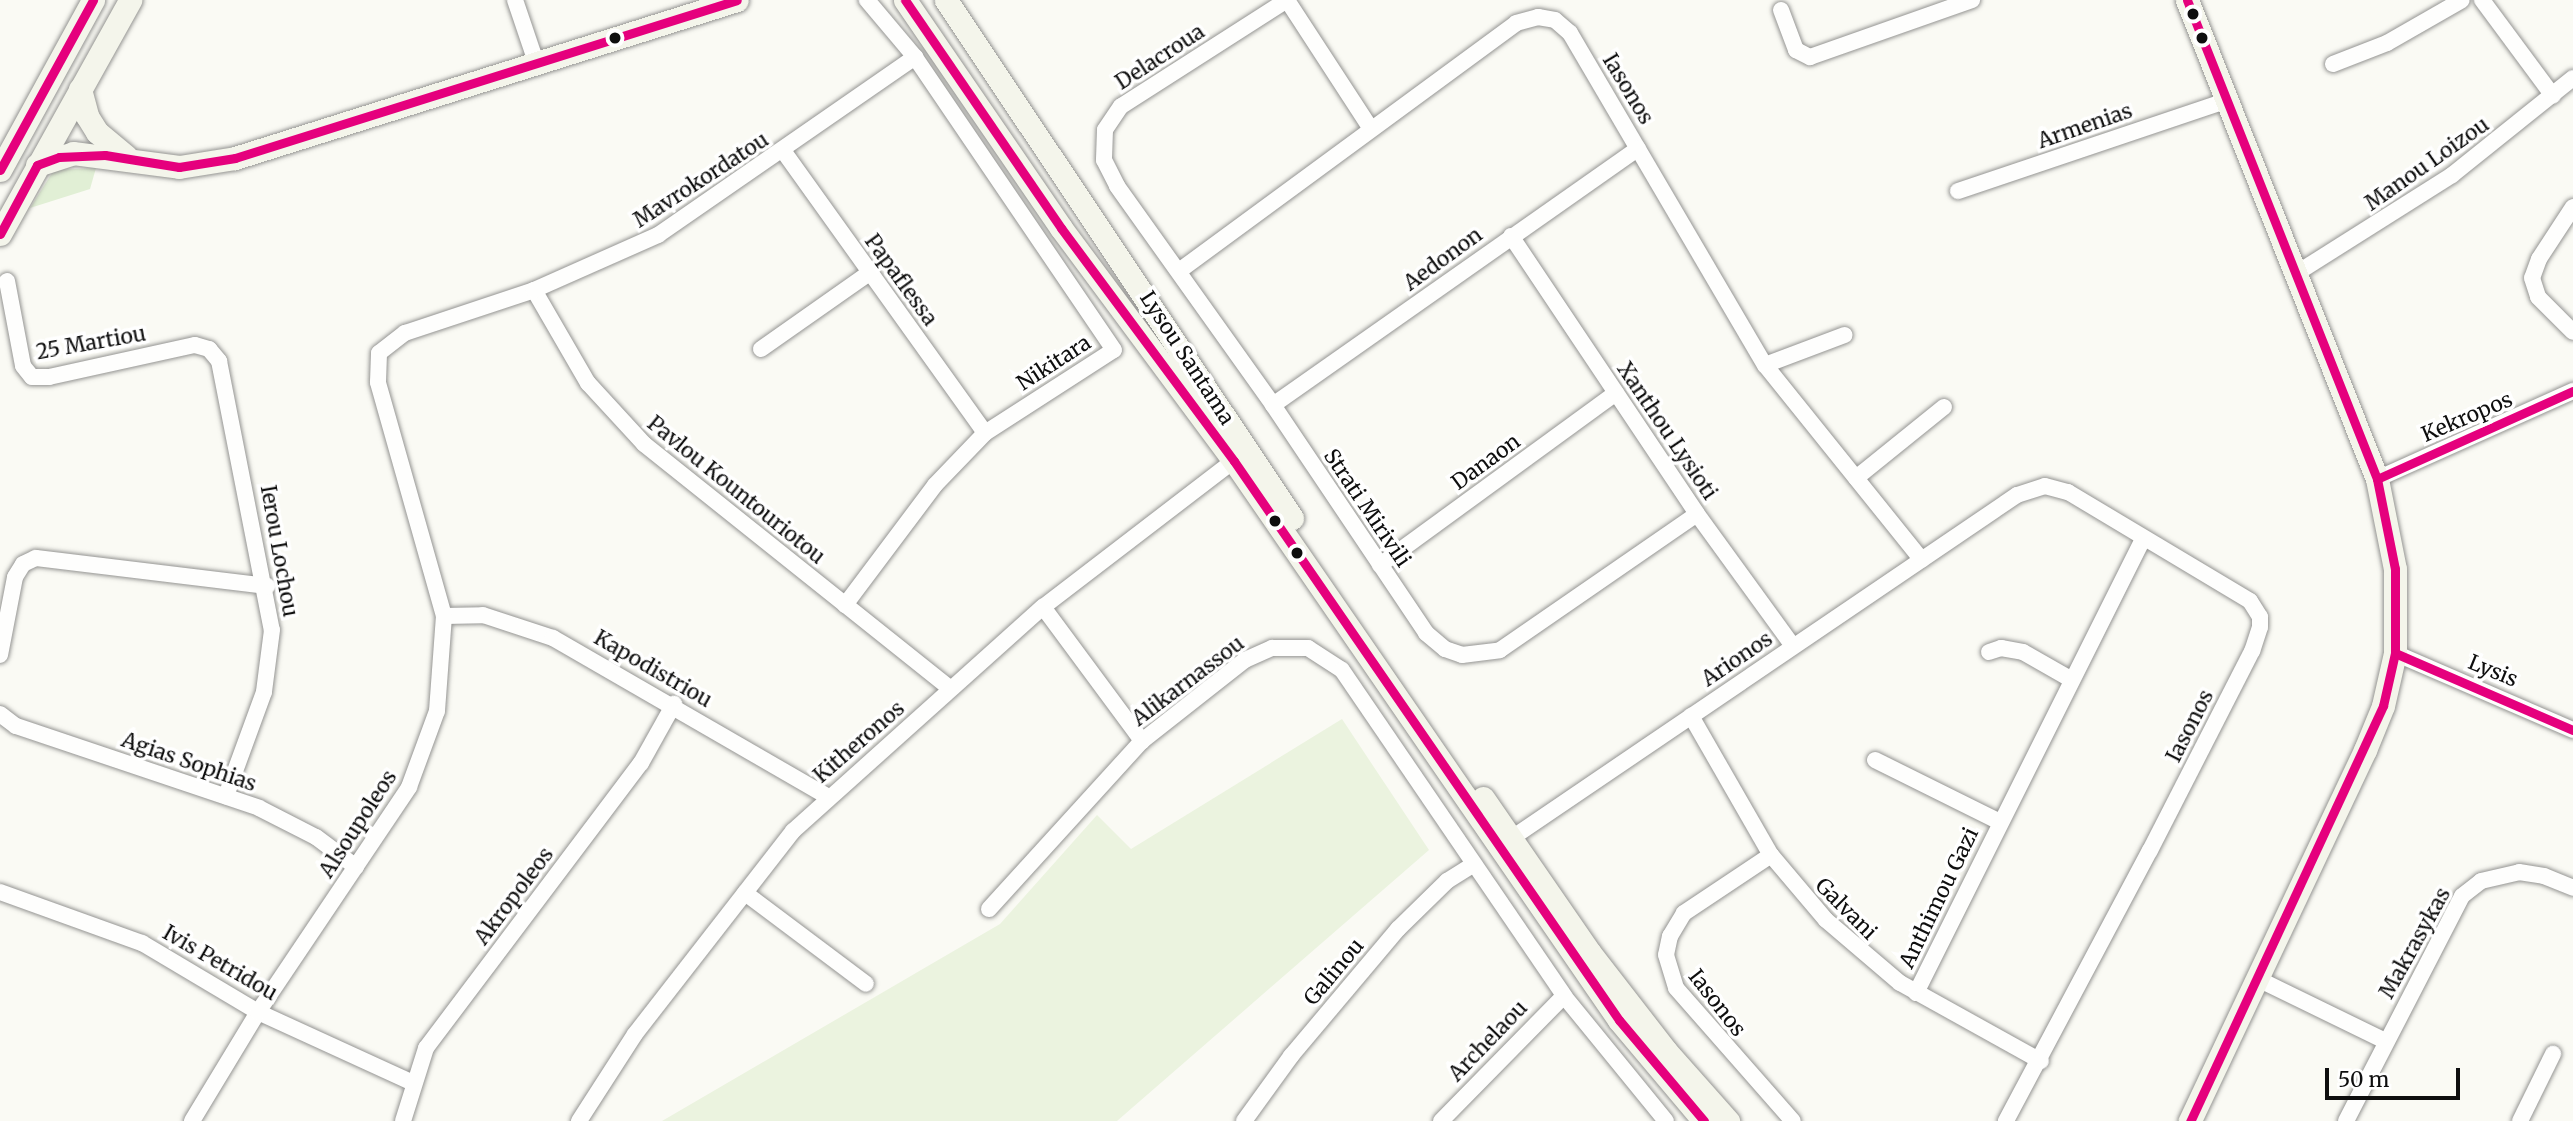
<!DOCTYPE html>
<style>
body{margin:0}
#map{position:relative;width:2573px;height:1121px;overflow:hidden;background:#fafaf4;font-family:Merriweather,serif}
div>[style]{position:absolute}
.green>*{inset:0;background:#e1efd5}
.pitch>*{inset:0;background:#ebf3df}
.roads{filter:drop-shadow(0 0 2px #949492) drop-shadow(0 0 2px #949492)}
.street>*{height:16px;margin:-8px;padding:0 8px;transform-origin:8px;border-radius:8px;background:#fefefd}
.secondary>*{height:23px;margin:-11.5px;padding:0 11.5px;transform-origin:11.5px;border-radius:11.5px;background:#f4f5eb}
.bus-1>*{height:9px;margin:-4.5px;padding:0 4.5px;transform-origin:4.5px;border-radius:4.5px;background:#e5007d}
.dots>*{width:19px;height:19px;translate:-50% -50%;box-sizing:border-box;border:4px solid #fff;border-radius:50%}
span{translate:-50% -50%;white-space:nowrap;text-align:center;line-height:1.15;-webkit-text-stroke:7px #fff;paint-order:stroke}
.street-label{font-size:21px;color:#0e0e0e}
.scale{position:absolute;left:2325px;top:1068px;width:135px;height:32px;box-sizing:border-box;border:4px solid #0e0e0e;border-top:0;padding-left:9px;font-size:21px;line-height:24px;white-space:nowrap;color:#0e0e0e;-webkit-text-stroke:5px #fff;paint-order:stroke}
</style>
<div id="map">
<div class="green">
<div style="clip-path:polygon(96px 168px,90px 189px,30px 208px,54px 170px)"></div>
</div>
<div class="pitch">
<div style="clip-path:polygon(1342px 719px,1429px 850px,1117px 1121px,662px 1121px,1000px 924px,1097px 815px,1131px 849px)"></div>
</div>
<div class="roads">
<div class="street">
<div style="left:515px;top:0;width:69px;rotate:71.3deg"></div>
<div style="left:1287px;top:0;width:197px;rotate:147.4deg"></div>
<div style="left:1121px;top:106px;width:29px;rotate:124deg"></div>
<div style="left:1105px;top:130px;width:30px;rotate:92deg"></div>
<div style="left:1104px;top:160px;width:29px;rotate:63deg"></div>
<div style="left:1117px;top:186px;width:269px;rotate:54.5deg"></div>
<div style="left:1273px;top:405px;width:275px;rotate:56.1deg"></div>
<div style="left:1426px;top:633px;width:25px;rotate:40deg"></div>
<div style="left:1445px;top:649px;width:18px;rotate:19deg"></div>
<div style="left:1462px;top:655px;width:38px;rotate:-7deg"></div>
<div style="left:1500px;top:650px;width:239px;rotate:-34.6deg"></div>
<div style="left:1287px;top:0;width:154px;rotate:56.9deg"></div>
<div style="left:2482px;top:0;width:119px;rotate:53.5deg"></div>
<div style="left:1781px;top:10px;width:43px;rotate:69.4deg"></div>
<div style="left:1796px;top:50px;width:16px;rotate:27deg"></div>
<div style="left:1810px;top:57px;width:172px;rotate:-19.4deg"></div>
<div style="left:2333px;top:64px;width:58px;rotate:-21.3deg"></div>
<div style="left:2387px;top:43px;width:86px;rotate:-29.8deg"></div>
<div style="left:784px;top:152px;width:345px;rotate:54.4deg"></div>
<div style="left:1958px;top:191px;width:282px;rotate:-18.6deg"></div>
<div style="left:2573px;top:207px;width:62px;rotate:123.2deg"></div>
<div style="left:2539px;top:259px;width:20px;rotate:110deg"></div>
<div style="left:2532px;top:278px;width:20px;rotate:72deg"></div>
<div style="left:2538px;top:297px;width:49px;rotate:45deg"></div>
<div style="left:1511px;top:236px;width:334px;rotate:56.2deg"></div>
<div style="left:1697px;top:514px;width:163px;rotate:54deg"></div>
<div style="left:1179px;top:271px;width:418px;rotate:-36.3deg"></div>
<div style="left:1516px;top:23px;width:23px;rotate:-15deg"></div>
<div style="left:1538px;top:17px;width:17px;rotate:10deg"></div>
<div style="left:1555px;top:20px;width:20px;rotate:41deg"></div>
<div style="left:1570px;top:33px;width:385px;rotate:59.6deg"></div>
<div style="left:1765px;top:365px;width:250px;rotate:51.2deg"></div>
<div style="left:2297px;top:273px;width:183px;rotate:-32.3deg"></div>
<div style="left:2452px;top:175px;width:155px;rotate:-38.7deg"></div>
<div style="left:7px;top:281px;width:86px;rotate:79.3deg"></div>
<div style="left:23px;top:366px;width:14px;rotate:51deg"></div>
<div style="left:32px;top:377px;width:17px"></div>
<div style="left:49px;top:377px;width:149px;rotate:-12.4deg"></div>
<div style="left:195px;top:345px;width:15px;rotate:16deg"></div>
<div style="left:209px;top:349px;width:16px;rotate:50deg"></div>
<div style="left:219px;top:361px;width:274px;rotate:78.9deg"></div>
<div style="left:272px;top:630px;width:63px;rotate:97.4deg"></div>
<div style="left:264px;top:692px;width:111px;rotate:110.1deg"></div>
<div style="left:534px;top:290px;width:108px;rotate:59.9deg"></div>
<div style="left:588px;top:383px;width:83px;rotate:47.4deg"></div>
<div style="left:644px;top:444px;width:391px;rotate:38.6deg"></div>
<div style="left:761px;top:349px;width:132px;rotate:-35.1deg"></div>
<div style="left:1765px;top:365px;width:85px;rotate:-20.6deg"></div>
<div style="left:1273px;top:405px;width:446px;rotate:-35.1deg"></div>
<div style="left:1856px;top:478px;width:113px;rotate:-38.9deg"></div>
<div style="left:2377px;top:479px;width:215px;rotate:-24.2deg"></div>
<div style="left:1380px;top:565px;width:292px;rotate:-36.1deg"></div>
<div style="left:845px;top:605px;width:150px;rotate:-53.1deg"></div>
<div style="left:935px;top:485px;width:72px;rotate:-46.1deg"></div>
<div style="left:985px;top:433px;width:153px;rotate:-32.8deg"></div>
<div style="left:1114px;top:350px;width:354px;rotate:-124.2deg"></div>
<div style="left:915px;top:57px;width:75px;rotate:-130.1deg"></div>
<div style="left:1043px;top:607px;width:167px;rotate:53.5deg"></div>
<div style="left:444px;top:616px;width:39px;rotate:-1deg"></div>
<div style="left:483px;top:615px;width:74px;rotate:18.2deg"></div>
<div style="left:553px;top:638px;width:318px;rotate:30deg"></div>
<div style="left:1989px;top:652px;width:13px;rotate:-18deg"></div>
<div style="left:2001px;top:648px;width:22px;rotate:10deg"></div>
<div style="left:2023px;top:652px;width:56px;rotate:29.7deg"></div>
<div style="left:2395px;top:653px;width:194px;rotate:23.4deg"></div>
<div style="left:0;top:655px;width:79px;rotate:-79.1deg"></div>
<div style="left:15px;top:577px;width:15px;rotate:-58deg"></div>
<div style="left:23px;top:564px;width:14px;rotate:-25deg"></div>
<div style="left:36px;top:558px;width:233px;rotate:6.9deg"></div>
<div style="left:0;top:714px;width:20px;rotate:37deg"></div>
<div style="left:16px;top:726px;width:256px;rotate:18.6deg"></div>
<div style="left:259px;top:808px;width:64px;rotate:27deg"></div>
<div style="left:316px;top:837px;width:50px;rotate:36.9deg"></div>
<div style="left:1691px;top:716px;width:160px;rotate:60.1deg"></div>
<div style="left:1771px;top:855px;width:85px;rotate:49.8deg"></div>
<div style="left:1826px;top:920px;width:97px;rotate:40.4deg"></div>
<div style="left:1900px;top:983px;width:161px;rotate:29deg"></div>
<div style="left:1875px;top:760px;width:140px;rotate:26.4deg"></div>
<div style="left:1503px;top:844px;width:621px;rotate:-34.18deg"></div>
<div style="left:2017px;top:495px;width:29px;rotate:-18deg"></div>
<div style="left:2045px;top:486px;width:24px;rotate:15deg"></div>
<div style="left:2068px;top:492px;width:212px;rotate:30.9deg"></div>
<div style="left:2250px;top:601px;width:19px;rotate:58deg"></div>
<div style="left:2260px;top:617px;width:10px;rotate:90deg"></div>
<div style="left:2260px;top:627px;width:25px;rotate:108deg"></div>
<div style="left:2252px;top:651px;width:224px;rotate:117.1deg"></div>
<div style="left:2150px;top:850px;width:307px;rotate:118deg"></div>
<div style="left:1771px;top:855px;width:105px;rotate:146.3deg"></div>
<div style="left:1684px;top:913px;width:27px;rotate:121deg"></div>
<div style="left:1670px;top:936px;width:19px;rotate:102deg"></div>
<div style="left:1666px;top:955px;width:34px;rotate:73deg"></div>
<div style="left:1676px;top:988px;width:177px;rotate:48.7deg"></div>
<div style="left:0;top:892px;width:151px;rotate:19.8deg"></div>
<div style="left:142px;top:943px;width:135px;rotate:30.7deg"></div>
<div style="left:258px;top:1012px;width:170px;rotate:24.6deg"></div>
<div style="left:745px;top:893px;width:151px;rotate:36.9deg"></div>
<div style="left:989px;top:909px;width:227px;rotate:-47.7deg"></div>
<div style="left:1142px;top:741px;width:131px;rotate:-38.2deg"></div>
<div style="left:1245px;top:660px;width:30px;rotate:-24deg"></div>
<div style="left:1272px;top:648px;width:36px"></div>
<div style="left:1308px;top:648px;width:40px;rotate:32.9deg"></div>
<div style="left:1342px;top:670px;width:394px;rotate:55.7deg"></div>
<div style="left:1564px;top:996px;width:161px;rotate:50.8deg"></div>
<div style="left:2258px;top:979px;width:141px;rotate:26deg"></div>
<div style="left:1916px;top:993px;width:508px;rotate:-63.43deg"></div>
<div style="left:192px;top:1121px;width:127px;rotate:-58.8deg"></div>
<div style="left:258px;top:1012px;width:271px;rotate:-56.1deg"></div>
<div style="left:409px;top:787px;width:81px;rotate:-69.8deg"></div>
<div style="left:437px;top:711px;width:95px;rotate:-85.8deg"></div>
<div style="left:444px;top:616px;width:243px;rotate:-105.8deg"></div>
<div style="left:378px;top:382px;width:29px;rotate:-88deg"></div>
<div style="left:379px;top:353px;width:33px;rotate:-38deg"></div>
<div style="left:405px;top:333px;width:136px;rotate:-18.4deg"></div>
<div style="left:534px;top:290px;width:136px;rotate:-23.9deg"></div>
<div style="left:658px;top:235px;width:313px;rotate:-34.7deg"></div>
<div style="left:403px;top:1121px;width:77px;rotate:-72.5deg"></div>
<div style="left:426px;top:1048px;width:357px;rotate:-53deg"></div>
<div style="left:641px;top:763px;width:68px;rotate:-60.8deg"></div>
<div style="left:579px;top:1121px;width:103px;rotate:-57.2deg"></div>
<div style="left:635px;top:1034px;width:257px;rotate:-52.1deg"></div>
<div style="left:793px;top:831px;width:336px;rotate:-41.9deg"></div>
<div style="left:1043px;top:607px;width:250px;rotate:-37.5deg"></div>
<div style="left:1244px;top:1121px;width:80px;rotate:-54.1deg"></div>
<div style="left:1291px;top:1056px;width:166px;rotate:-49.9deg"></div>
<div style="left:1398px;top:929px;width:69px;rotate:-44.4deg"></div>
<div style="left:1447px;top:881px;width:31px;rotate:-32deg"></div>
<div style="left:1441px;top:1121px;width:175px;rotate:-45.5deg"></div>
<div style="left:2346px;top:1121px;width:253px;rotate:-62.7deg"></div>
<div style="left:2462px;top:896px;width:24px;rotate:-38deg"></div>
<div style="left:2481px;top:881px;width:39px;rotate:-13deg"></div>
<div style="left:2519px;top:872px;width:25px;rotate:9deg"></div>
<div style="left:2544px;top:876px;width:31px;rotate:22deg"></div>
<div style="left:2520px;top:1121px;width:75px;rotate:-63.8deg"></div>
</div>
<div class="secondary">
<div style="left:905px;top:0;width:276px;rotate:55.6deg"></div>
<div style="left:1061px;top:228px;width:290px;rotate:53.4deg"></div>
<div style="left:1234px;top:461px;width:679px;rotate:55.44deg"></div>
<div style="left:1619px;top:1020px;width:132px;rotate:49.9deg"></div>
<div style="left:946px;top:0;width:623px;rotate:56.26deg"></div>
<div style="left:2187px;top:0;width:515px;rotate:68.36deg"></div>
<div style="left:2377px;top:479px;width:92px;rotate:78.7deg"></div>
<div style="left:2395px;top:569px;width:84px;rotate:90deg"></div>
<div style="left:2395px;top:653px;width:54px;rotate:102.8deg"></div>
<div style="left:2383px;top:706px;width:48px;rotate:112.2deg"></div>
<div style="left:2365px;top:750px;width:410px;rotate:115.3deg"></div>
<div style="left:80px;top:89px;width:28px;rotate:75deg"></div>
<div style="left:87px;top:116px;width:19px;rotate:58deg"></div>
<div style="left:97px;top:132px;width:38px;rotate:40deg"></div>
<div style="left:37px;top:165px;width:38px;rotate:-18deg"></div>
<div style="left:73px;top:153px;width:107px;rotate:7.5deg"></div>
<div style="left:179px;top:167px;width:57px;rotate:-9.1deg"></div>
<div style="left:235px;top:158px;width:526px;rotate:-17.47deg"></div>
<div style="left:0;top:170px;width:194px;rotate:-61.3deg"></div>
<div style="left:0;top:234px;width:268px;rotate:-60.9deg"></div>
<div style="left:1483px;top:798px;width:188px;rotate:55.4deg"></div>
<div style="left:1590px;top:953px;width:124px;rotate:52.2deg"></div>
<div style="left:1666px;top:1051px;width:94px;rotate:48.5deg"></div>
</div>
</div>
<div class="bus-1">
<div style="left:905px;top:0;width:276px;rotate:55.6deg"></div>
<div style="left:1061px;top:228px;width:290px;rotate:53.4deg"></div>
<div style="left:1234px;top:461px;width:679px;rotate:55.44deg"></div>
<div style="left:1619px;top:1020px;width:132px;rotate:49.9deg"></div>
<div style="left:2187px;top:0;width:515px;rotate:68.36deg"></div>
<div style="left:2377px;top:479px;width:92px;rotate:78.7deg"></div>
<div style="left:2395px;top:569px;width:84px;rotate:90deg"></div>
<div style="left:2395px;top:653px;width:54px;rotate:102.8deg"></div>
<div style="left:2383px;top:706px;width:458px;rotate:114.9deg"></div>
<div style="left:0;top:170px;width:194px;rotate:-61.3deg"></div>
<div style="left:0;top:234px;width:78px;rotate:-61.8deg"></div>
<div style="left:37px;top:165px;width:23px;rotate:-20deg"></div>
<div style="left:59px;top:157px;width:46px;rotate:-2.5deg"></div>
<div style="left:105px;top:155px;width:75px;rotate:9.2deg"></div>
<div style="left:179px;top:167px;width:57px;rotate:-9.1deg"></div>
<div style="left:235px;top:158px;width:526px;rotate:-17.47deg"></div>
<div style="left:2377px;top:479px;width:215px;rotate:-24.2deg"></div>
<div style="left:2395px;top:653px;width:194px;rotate:23.4deg"></div>
</div>
<div class="dots">
<div style="left:2193px;top:14px;background:#0e0e0e"></div>
<div style="left:615px;top:38px;background:#0e0e0e"></div>
<div style="left:2202px;top:38px;background:#0e0e0e"></div>
<div style="left:1275px;top:521px;background:#0e0e0e"></div>
<div style="left:1297px;top:553px;background:#0e0e0e"></div>
</div>
<div class="street-label">
<span style="left:1160px;top:57px;rotate:-33deg">Delacroua</span>
<span style="left:1628px;top:89px;rotate:59deg">Iasonos</span>
<span style="left:2085px;top:126px;rotate:-19deg">Armenias</span>
<span style="left:2427px;top:164px;rotate:-35deg">Manou Loizou</span>
<span style="left:701px;top:180px;rotate:-33deg">Mavrokordatou</span>
<span style="left:1443px;top:259px;rotate:-36deg">Aedonon</span>
<span style="left:901px;top:280px;rotate:54deg">Papaflessa</span>
<span style="left:91px;top:343px;rotate:-10deg">25 Martiou</span>
<span style="left:1187px;top:358px;rotate:57deg">Lysou Santama</span>
<span style="left:1054px;top:363px;rotate:-33deg">Nikitara</span>
<span style="left:2467px;top:417px;rotate:-23deg">Kekropos</span>
<span style="left:1667px;top:431px;rotate:56deg">Xanthou Lysioti</span>
<span style="left:1486px;top:462px;rotate:-36deg">Danaon</span>
<span style="left:736px;top:490px;rotate:39deg">Pavlou Kountouriotou</span>
<span style="left:1367px;top:508px;rotate:56deg">Strati Mirivili</span>
<span style="left:279px;top:551px;rotate:80deg">Ierou Lochou</span>
<span style="left:1737px;top:659px;rotate:-34deg">Arionos</span>
<span style="left:653px;top:669px;rotate:30deg">Kapodistriou</span>
<span style="left:2493px;top:671px;rotate:22deg">Lysis</span>
<span style="left:1188px;top:681px;rotate:-37deg">Alikarnassou</span>
<span style="left:2190px;top:726px;rotate:-63deg">Iasonos</span>
<span style="left:859px;top:742px;rotate:-41deg">Kitheronos</span>
<span style="left:189px;top:762px;rotate:19deg">Agias Sophias</span>
<span style="left:358px;top:824px;rotate:-57deg">Alsoupoleos</span>
<span style="left:514px;top:896px;rotate:-53deg">Akropoleos</span>
<span style="left:1939px;top:898px;rotate:-64deg">Anthimou Gazi</span>
<span style="left:1846px;top:909px;rotate:45deg">Galvani</span>
<span style="left:2415px;top:943px;rotate:-61deg">Makrasykas</span>
<span style="left:220px;top:963px;rotate:30deg">Ivis Petridou</span>
<span style="left:1334px;top:972px;rotate:-50deg">Galinou</span>
<span style="left:1717px;top:1003px;rotate:52deg">Iasonos</span>
<span style="left:1488px;top:1041px;rotate:-46deg">Archelaou</span>
</div>
<div class="scale">50 m</div>
</div>
